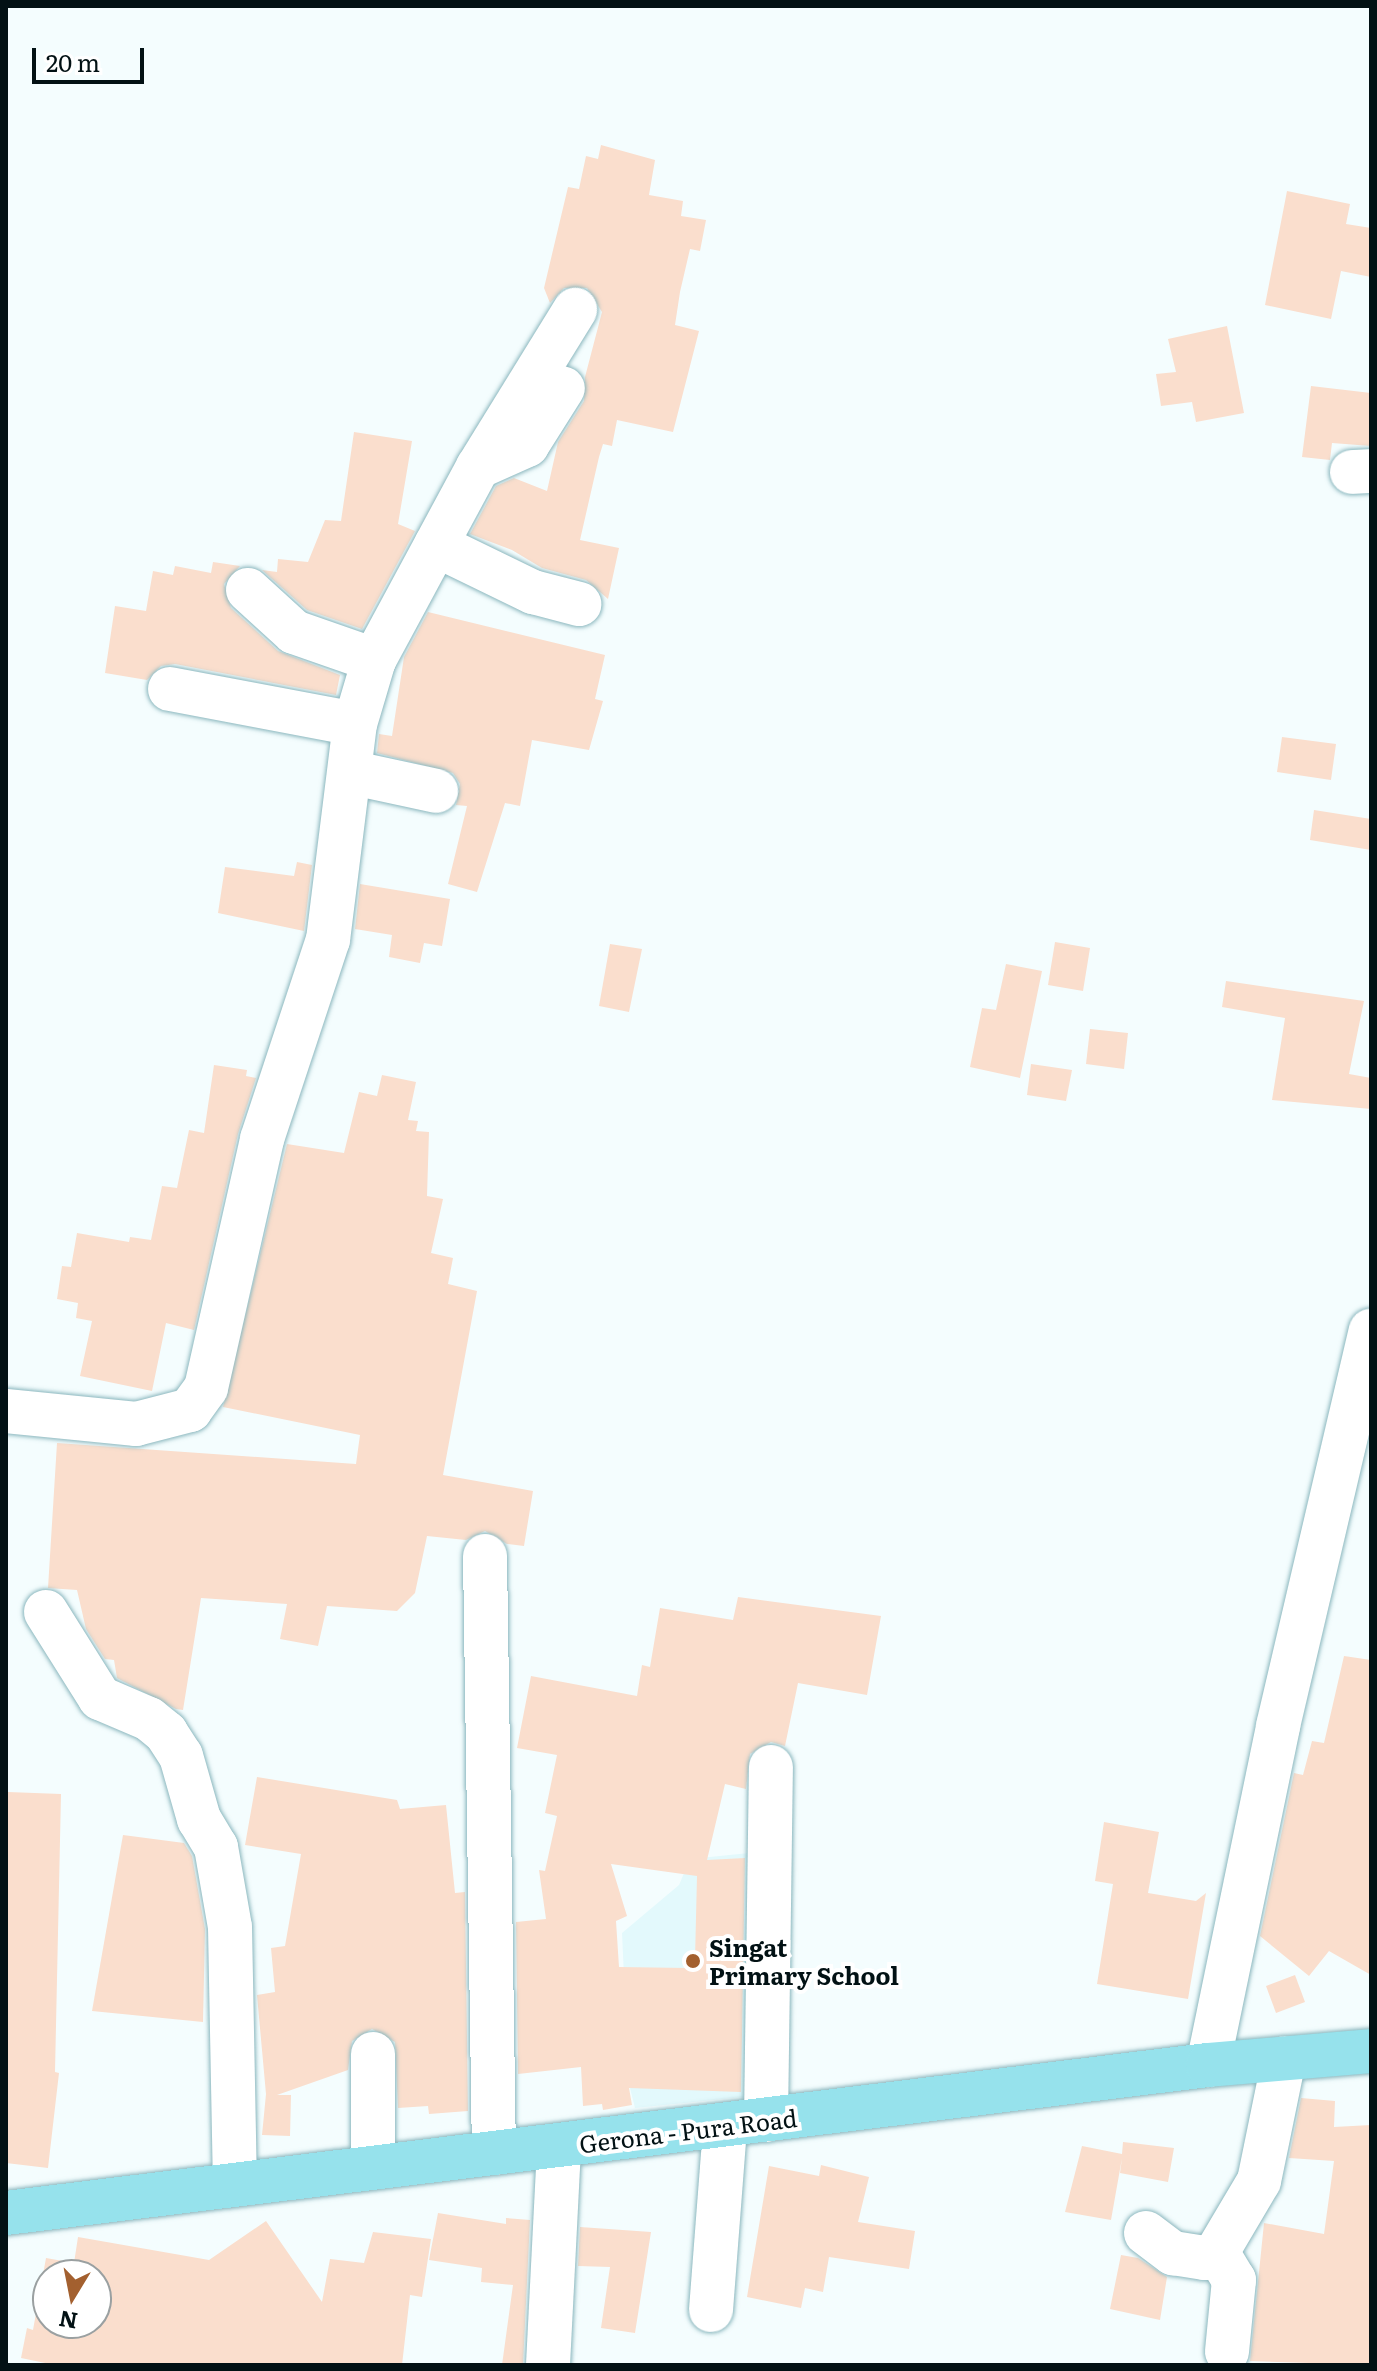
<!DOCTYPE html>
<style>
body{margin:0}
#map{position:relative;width:1377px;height:2371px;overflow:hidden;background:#f4fdfe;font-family:Literata,serif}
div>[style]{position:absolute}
.built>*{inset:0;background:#e3f9fc}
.building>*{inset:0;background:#fadecd}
.roads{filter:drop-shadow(0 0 2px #8bb7be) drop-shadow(0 0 2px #8bb7be)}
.minor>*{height:44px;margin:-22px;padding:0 22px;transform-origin:22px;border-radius:22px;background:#fff}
.major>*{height:44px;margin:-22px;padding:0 22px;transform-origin:22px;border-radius:22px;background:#96e2ec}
.dots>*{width:22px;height:22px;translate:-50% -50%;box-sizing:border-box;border:4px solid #fff;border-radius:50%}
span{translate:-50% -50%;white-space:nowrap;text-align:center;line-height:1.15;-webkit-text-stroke:8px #fff;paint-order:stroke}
.poi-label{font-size:24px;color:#021114;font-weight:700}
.left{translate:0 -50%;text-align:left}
.street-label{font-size:24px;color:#021114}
.frame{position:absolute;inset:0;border:8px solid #021114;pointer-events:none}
.north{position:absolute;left:32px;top:2259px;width:80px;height:80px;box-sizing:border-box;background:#fff;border:2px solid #9aa0a1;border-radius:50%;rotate:190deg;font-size:22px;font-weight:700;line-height:32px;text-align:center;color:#021114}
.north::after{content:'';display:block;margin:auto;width:28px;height:36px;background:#a3602f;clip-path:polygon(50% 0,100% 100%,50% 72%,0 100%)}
.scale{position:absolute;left:32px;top:48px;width:112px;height:36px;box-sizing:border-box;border:4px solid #021114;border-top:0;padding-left:10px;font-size:24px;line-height:28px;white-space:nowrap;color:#021114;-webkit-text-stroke:6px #fff;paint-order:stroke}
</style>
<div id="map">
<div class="built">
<div style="clip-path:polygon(759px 1852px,762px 2095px,635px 2108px,629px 2084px,622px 1933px,679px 1885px,690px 1859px)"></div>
</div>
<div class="building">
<div style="clip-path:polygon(601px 145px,655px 160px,649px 195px,683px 201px,681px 216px,706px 220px,700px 251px,690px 249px,680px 292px,675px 325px,699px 331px,673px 432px,617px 420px,612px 446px,603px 444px,599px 457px,580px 540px,619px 548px,608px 599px,586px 580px,542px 568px,512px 550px,470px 534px,496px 486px,514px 478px,547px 491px,558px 442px,584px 401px,585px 377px,602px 312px,587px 288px,564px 288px,550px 303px,544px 288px,568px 187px,579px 189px,586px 156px,598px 159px)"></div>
<div style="clip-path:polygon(1287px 191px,1350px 204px,1346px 224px,1371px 228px,1371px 277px,1341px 271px,1331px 319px,1265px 305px)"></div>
<div style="clip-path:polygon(1227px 326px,1244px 413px,1196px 422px,1192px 402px,1161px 406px,1156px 374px,1176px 372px,1168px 339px)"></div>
<div style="clip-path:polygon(1311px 386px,1371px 393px,1371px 446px,1332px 443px,1330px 460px,1302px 457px)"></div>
<div style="clip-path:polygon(354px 432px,412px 441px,398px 524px,415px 531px,362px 629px,307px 610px,262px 570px,277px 572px,278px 559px,308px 562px,325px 520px,341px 521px)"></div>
<div style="clip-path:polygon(213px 562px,240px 566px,224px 584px,231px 608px,278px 651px,340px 675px,336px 695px,175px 664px,161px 666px,147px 680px,105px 673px,115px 606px,146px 611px,153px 571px,173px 575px,175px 566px,211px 573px)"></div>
<div style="clip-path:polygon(428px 612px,605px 655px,595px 699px,603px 701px,589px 750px,532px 740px,520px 806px,505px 803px,477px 892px,448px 884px,467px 806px,456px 805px,460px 784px,453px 773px,377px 753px,379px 734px,392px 736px,404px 657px)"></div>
<div style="clip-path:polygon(1282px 737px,1336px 744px,1331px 780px,1277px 772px)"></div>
<div style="clip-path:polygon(1314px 810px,1371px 819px,1371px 850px,1310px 840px)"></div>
<div style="clip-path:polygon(297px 862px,312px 865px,304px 931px,218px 913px,225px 867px,294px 876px)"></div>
<div style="clip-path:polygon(360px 884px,450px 899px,442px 946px,424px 943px,420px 963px,389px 957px,392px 935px,355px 929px)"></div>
<div style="clip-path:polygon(1055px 942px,1090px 948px,1083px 991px,1048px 985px)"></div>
<div style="clip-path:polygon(610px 944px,642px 949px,629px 1012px,599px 1006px)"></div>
<div style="clip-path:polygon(1006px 964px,1042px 971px,1020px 1078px,970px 1067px,982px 1008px,996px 1010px)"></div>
<div style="clip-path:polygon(1226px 981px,1364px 1001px,1349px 1074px,1371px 1078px,1371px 1109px,1272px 1100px,1285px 1018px,1222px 1007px)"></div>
<div style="clip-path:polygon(1090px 1029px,1128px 1033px,1124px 1069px,1086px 1064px)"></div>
<div style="clip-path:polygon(1031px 1064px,1072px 1070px,1066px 1101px,1027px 1095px)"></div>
<div style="clip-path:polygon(214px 1065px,247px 1070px,246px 1076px,256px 1078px,238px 1134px,194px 1330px,166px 1323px,152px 1391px,80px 1376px,92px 1321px,76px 1318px,78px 1303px,57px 1299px,62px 1266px,71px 1267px,77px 1233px,129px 1242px,130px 1237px,151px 1240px,162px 1186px,177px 1188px,189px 1130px,204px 1133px)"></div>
<div style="clip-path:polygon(382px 1075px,416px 1082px,408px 1120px,418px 1121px,416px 1131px,429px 1132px,427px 1196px,443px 1199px,431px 1253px,453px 1258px,448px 1284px,477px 1291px,443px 1475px,533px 1491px,524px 1546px,507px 1544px,485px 1531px,466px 1540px,427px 1536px,415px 1593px,397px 1611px,327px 1606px,318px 1646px,280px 1639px,287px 1604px,201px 1598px,183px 1710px,176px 1709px,117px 1678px,114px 1660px,105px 1659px,86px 1629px,77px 1590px,48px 1588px,57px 1443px,356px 1464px,360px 1435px,223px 1407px,287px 1144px,344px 1153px,359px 1092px,377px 1096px)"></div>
<div style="clip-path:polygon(evenodd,738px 1597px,881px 1616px,867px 1695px,798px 1683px,785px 1746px,771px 1742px,750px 1754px,746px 1789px,725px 1784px,707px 1860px,745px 1858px,741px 2092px,629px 2088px,632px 2105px,603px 2110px,602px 2104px,583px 2106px,581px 2067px,518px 2074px,516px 1922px,546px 1919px,539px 1870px,545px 1871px,557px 1816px,545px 1813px,557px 1755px,517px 1748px,531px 1676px,637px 1696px,642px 1665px,650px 1667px,660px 1608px,733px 1620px,738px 1597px,611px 1864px,697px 1876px,695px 1959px,689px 1959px,688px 1968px,619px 1967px,616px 1921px,627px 1916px,611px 1864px)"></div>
<div style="clip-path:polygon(1344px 1656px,1371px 1660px,1371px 1975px,1329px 1951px,1309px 1976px,1260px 1936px,1294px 1773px,1303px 1775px,1312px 1741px,1324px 1743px)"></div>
<div style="clip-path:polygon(257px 1777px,397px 1800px,400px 1809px,446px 1805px,455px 1893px,465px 1892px,468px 2111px,429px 2114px,428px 2106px,398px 2108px,395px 2042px,372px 2029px,352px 2041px,348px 2070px,277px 2095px,291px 2095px,290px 2136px,262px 2135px,266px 2094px,257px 1995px,275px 1992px,271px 1948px,285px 1946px,301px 1854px,245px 1845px)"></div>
<div style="clip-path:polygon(8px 1792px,61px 1794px,55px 2072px,59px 2073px,48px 2168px,6px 2163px)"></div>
<div style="clip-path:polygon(1104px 1822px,1159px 1832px,1148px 1893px,1196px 1901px,1206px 1893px,1188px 1999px,1097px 1984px,1113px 1884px,1095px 1881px)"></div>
<div style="clip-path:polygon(123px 1835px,184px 1843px,192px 1856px,205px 1929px,203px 2022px,92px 2011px)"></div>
<div style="clip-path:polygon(1295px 1975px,1305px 2002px,1276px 2013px,1266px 1986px)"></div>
<div style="clip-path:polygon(1301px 2098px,1335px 2101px,1334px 2127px,1371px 2125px,1371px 2365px,1250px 2361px,1264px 2223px,1324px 2234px,1334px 2161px,1289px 2158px)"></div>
<div style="clip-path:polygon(1123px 2142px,1174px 2148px,1168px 2182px,1120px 2173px,1122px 2158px,1111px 2220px,1065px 2212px,1082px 2146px,1122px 2154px)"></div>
<div style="clip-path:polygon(821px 2165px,869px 2177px,858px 2222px,915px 2231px,909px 2269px,829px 2257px,823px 2292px,805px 2288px,801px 2308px,747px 2297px,769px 2166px,819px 2176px)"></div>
<div style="clip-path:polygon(438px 2213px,506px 2224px,506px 2218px,530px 2220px,523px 2365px,502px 2365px,513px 2285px,481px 2282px,482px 2268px,429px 2260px)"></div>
<div style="clip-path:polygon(evenodd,266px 2221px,322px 2302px,330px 2259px,364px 2263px,373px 2232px,431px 2239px,422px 2297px,410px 2295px,402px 2365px,55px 2365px,21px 2358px,27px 2328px,33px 2330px,46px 2258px,74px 2263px,78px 2237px,209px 2260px,266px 2221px,48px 2275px,96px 2275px,96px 2323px,48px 2323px,48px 2275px)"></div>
<div style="clip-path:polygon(580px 2227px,651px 2232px,635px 2333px,601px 2328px,610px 2267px,578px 2266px)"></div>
<div style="clip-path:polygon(1121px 2255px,1138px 2258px,1167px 2277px,1160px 2320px,1110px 2309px)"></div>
</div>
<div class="roads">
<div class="minor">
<div style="left:478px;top:467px;width:54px;rotate:-24.2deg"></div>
<div style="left:527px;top:445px;width:67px;rotate:-57.7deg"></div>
<div style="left:1352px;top:472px;width:19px;rotate:-3deg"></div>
<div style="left:436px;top:545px;width:108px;rotate:25.9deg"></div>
<div style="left:533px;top:592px;width:48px;rotate:14.6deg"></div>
<div style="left:248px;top:590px;width:62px;rotate:42.4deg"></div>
<div style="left:294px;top:632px;width:85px;rotate:19.3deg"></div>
<div style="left:170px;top:689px;width:188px;rotate:10.7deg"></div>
<div style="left:353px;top:773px;width:85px;rotate:12.2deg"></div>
<div style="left:6px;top:1411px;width:131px;rotate:5.7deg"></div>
<div style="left:136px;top:1424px;width:56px;rotate:-14.5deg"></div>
<div style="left:190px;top:1410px;width:27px;rotate:-54deg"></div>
<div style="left:206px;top:1388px;width:255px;rotate:-77.3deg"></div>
<div style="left:262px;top:1139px;width:210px;rotate:-71.7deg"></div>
<div style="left:328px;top:940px;width:218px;rotate:-82.9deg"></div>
<div style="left:355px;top:724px;width:67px;rotate:-73.5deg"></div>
<div style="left:374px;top:660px;width:219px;rotate:-61.7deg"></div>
<div style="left:478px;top:467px;width:185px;rotate:-58.3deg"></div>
<div style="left:485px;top:1556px;width:597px;rotate:89.14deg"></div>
<div style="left:46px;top:1612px;width:102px;rotate:57.9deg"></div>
<div style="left:100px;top:1698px;width:53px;rotate:23.2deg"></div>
<div style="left:149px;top:1719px;width:22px;rotate:39deg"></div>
<div style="left:166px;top:1733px;width:27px;rotate:57deg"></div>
<div style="left:181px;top:1756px;width:66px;rotate:74.1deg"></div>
<div style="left:199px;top:1819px;width:33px;rotate:59deg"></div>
<div style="left:216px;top:1847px;width:81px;rotate:80.1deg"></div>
<div style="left:230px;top:1927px;width:256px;rotate:88.9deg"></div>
<div style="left:373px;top:2054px;width:113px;rotate:90deg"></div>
<div style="left:1208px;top:2065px;width:346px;rotate:-78.3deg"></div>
<div style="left:1278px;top:1726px;width:406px;rotate:-76.8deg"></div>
<div style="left:766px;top:2120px;width:353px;rotate:-89.2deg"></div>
<div style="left:1146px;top:2233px;width:34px;rotate:37deg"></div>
<div style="left:1173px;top:2253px;width:32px;rotate:9deg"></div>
<div style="left:1205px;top:2258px;width:13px;rotate:-27deg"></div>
<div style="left:1217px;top:2252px;width:82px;rotate:-59.4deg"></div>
<div style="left:1259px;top:2181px;width:125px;rotate:-78.4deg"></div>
<div style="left:1217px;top:2252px;width:33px;rotate:59deg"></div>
<div style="left:1234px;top:2280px;width:72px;rotate:95.6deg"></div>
<div style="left:711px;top:2310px;width:185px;rotate:-85.6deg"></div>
<div style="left:548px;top:2365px;width:219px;rotate:-87.1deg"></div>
</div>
<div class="major">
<div style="left:6px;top:2213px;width:1211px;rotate:-7.02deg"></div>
<div style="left:1208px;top:2065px;width:164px;rotate:-4.9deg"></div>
</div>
</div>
<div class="dots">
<div style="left:693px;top:1961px;background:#a3602f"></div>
</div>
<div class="poi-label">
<span class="left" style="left:709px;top:1961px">Singat<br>Primary School</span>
</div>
<div class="street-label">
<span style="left:688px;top:2130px;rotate:-7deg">Gerona - Pura Road</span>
</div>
<div class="frame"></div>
<div class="north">N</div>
<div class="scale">20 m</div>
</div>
